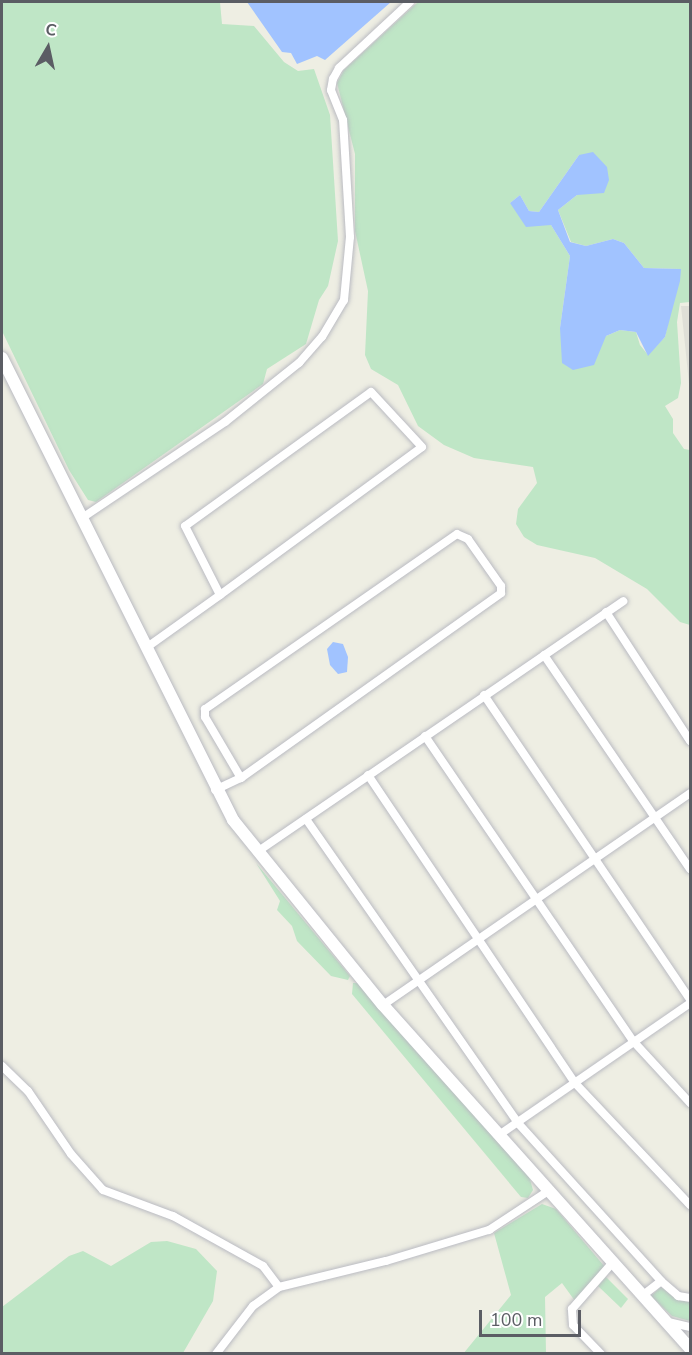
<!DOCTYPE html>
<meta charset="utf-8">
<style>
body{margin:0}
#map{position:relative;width:692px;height:1355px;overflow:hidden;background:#eeeee3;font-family:"Nunito Sans",sans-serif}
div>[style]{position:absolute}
.industrial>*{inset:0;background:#dfdfd7}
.green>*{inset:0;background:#bfe6c6}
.water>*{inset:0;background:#a1c3ff}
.roads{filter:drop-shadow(0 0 2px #babbc2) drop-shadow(0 0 2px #babbc2)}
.minor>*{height:8px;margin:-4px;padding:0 4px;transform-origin:4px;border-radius:4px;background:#fff}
.secondary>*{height:12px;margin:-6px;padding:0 6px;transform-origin:6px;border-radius:6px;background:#fff}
span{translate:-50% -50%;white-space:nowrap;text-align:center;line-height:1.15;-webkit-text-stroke:4.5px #fff;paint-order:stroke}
.frame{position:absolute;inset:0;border:3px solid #5b5d64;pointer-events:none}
.north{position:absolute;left:18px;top:18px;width:60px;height:60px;-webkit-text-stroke:4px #fff;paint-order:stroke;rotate:9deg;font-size:16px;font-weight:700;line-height:24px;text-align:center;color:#5b5d64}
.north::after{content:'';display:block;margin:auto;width:21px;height:27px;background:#5b5d64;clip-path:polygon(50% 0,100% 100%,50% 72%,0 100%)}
.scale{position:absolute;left:479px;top:1310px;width:102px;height:27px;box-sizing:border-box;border:3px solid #5b5d64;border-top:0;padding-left:8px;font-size:18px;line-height:21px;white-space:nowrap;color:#5b5d64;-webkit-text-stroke:4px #fff;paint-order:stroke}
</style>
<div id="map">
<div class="industrial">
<div style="clip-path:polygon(681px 306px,690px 306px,690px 393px)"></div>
</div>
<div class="green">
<div style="clip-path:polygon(2px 2px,220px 2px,222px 24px,254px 26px,284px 62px,298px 71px,314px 69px,330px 115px,338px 241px,328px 286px,319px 300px,306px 344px,267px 369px,263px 384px,96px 502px,88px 500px,69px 470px,2px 331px)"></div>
<div style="clip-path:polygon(evenodd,418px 2px,690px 2px,690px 302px,680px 303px,677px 322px,681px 383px,678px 398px,665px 406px,673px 419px,673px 433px,684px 449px,690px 450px,690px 625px,680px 622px,647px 589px,595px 558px,537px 545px,524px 537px,516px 524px,518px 509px,537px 483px,533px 467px,474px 458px,444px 445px,418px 426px,398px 385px,371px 369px,365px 355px,368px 291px,355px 231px,355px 154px,337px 83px,344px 70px,418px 2px,579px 155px,577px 195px,558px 210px,571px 242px,586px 246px,613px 239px,624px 243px,644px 268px,680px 269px,665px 337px,648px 355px,640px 345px,636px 332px,620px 330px,606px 336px,560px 328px,570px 256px,551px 225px,510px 203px,520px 195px,529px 211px,539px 212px,579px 155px)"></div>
<div style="clip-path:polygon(256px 863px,350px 976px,348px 980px,331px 976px,297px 941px,292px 926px,277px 910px,280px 901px)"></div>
<div style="clip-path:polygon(353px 983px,359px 983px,529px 1176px,533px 1190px,528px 1198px,521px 1197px,352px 994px)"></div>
<div style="clip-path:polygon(542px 1204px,556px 1209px,605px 1267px,575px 1301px,562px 1283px,545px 1297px,546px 1353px,463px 1354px,511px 1295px,494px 1233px)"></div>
<div style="clip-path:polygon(167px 1241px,196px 1249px,217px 1271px,213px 1301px,183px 1353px,2px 1353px,2px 1307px,69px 1256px,83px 1251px,111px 1266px,151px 1242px)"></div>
<div style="clip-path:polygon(606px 1277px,628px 1299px,621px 1308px,598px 1286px)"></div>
<div style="clip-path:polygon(661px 1287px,678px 1300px,690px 1302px,690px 1321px,672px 1316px,651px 1296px)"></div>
</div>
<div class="water">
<div style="clip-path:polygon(247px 2px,391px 2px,325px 60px,317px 56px,297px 64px,291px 53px,282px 52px)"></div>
<div style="clip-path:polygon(593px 152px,607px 167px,609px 180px,604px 193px,577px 195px,558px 210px,570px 242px,586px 246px,613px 239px,624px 243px,644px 268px,681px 269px,680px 281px,665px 337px,648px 356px,636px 332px,620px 330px,606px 336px,594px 365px,573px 370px,562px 363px,560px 328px,570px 256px,551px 225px,526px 227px,510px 203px,520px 195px,529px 211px,539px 212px,579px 155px)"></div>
<div style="clip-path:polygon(333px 642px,343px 644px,348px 657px,347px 672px,338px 674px,330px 665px,327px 649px)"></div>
</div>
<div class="roads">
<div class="minor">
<div style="left:82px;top:518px;width:172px;rotate:-33.9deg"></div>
<div style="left:225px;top:422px;width:95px;rotate:-38.6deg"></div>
<div style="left:299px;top:363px;width:35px;rotate:-49deg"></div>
<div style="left:322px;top:337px;width:43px;rotate:-59.3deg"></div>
<div style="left:344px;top:300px;width:63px;rotate:-84.6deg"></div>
<div style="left:350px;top:237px;width:117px;rotate:-93.4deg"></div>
<div style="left:343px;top:120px;width:32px;rotate:-112deg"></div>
<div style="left:331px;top:90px;width:11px;rotate:-80deg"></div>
<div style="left:333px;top:79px;width:13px;rotate:-61deg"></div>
<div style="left:339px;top:68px;width:97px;rotate:-42.9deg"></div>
<div style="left:606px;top:612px;width:154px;rotate:56.9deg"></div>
<div style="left:146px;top:648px;width:91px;rotate:-35.6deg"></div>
<div style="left:220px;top:595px;width:250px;rotate:-36.2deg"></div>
<div style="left:422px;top:447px;width:75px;rotate:-132.8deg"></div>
<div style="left:371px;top:392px;width:229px;rotate:144.2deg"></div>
<div style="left:185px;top:526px;width:77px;rotate:63.1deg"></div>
<div style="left:544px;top:655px;width:259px;rotate:55.7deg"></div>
<div style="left:484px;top:695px;width:367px;rotate:55.9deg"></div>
<div style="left:425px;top:736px;width:371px;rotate:55.7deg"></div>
<div style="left:634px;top:1042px;width:83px;rotate:47.4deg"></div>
<div style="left:368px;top:775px;width:371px;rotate:56.1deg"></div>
<div style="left:575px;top:1083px;width:168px;rotate:46.7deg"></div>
<div style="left:215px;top:790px;width:29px;rotate:-25deg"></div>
<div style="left:241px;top:778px;width:319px;rotate:-35.4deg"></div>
<div style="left:501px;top:593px;width:7px;rotate:-90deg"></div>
<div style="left:501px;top:586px;width:57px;rotate:-125.1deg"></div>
<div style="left:468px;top:539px;width:12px;rotate:-156deg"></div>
<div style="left:457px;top:534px;width:307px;rotate:145.2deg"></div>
<div style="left:205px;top:709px;width:8px;rotate:90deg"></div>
<div style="left:205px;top:717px;width:71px;rotate:59.5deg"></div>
<div style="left:306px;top:819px;width:369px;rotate:55.1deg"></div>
<div style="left:517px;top:1122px;width:215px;rotate:47.8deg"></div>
<div style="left:661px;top:1281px;width:23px;rotate:41deg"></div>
<div style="left:678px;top:1296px;width:12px;rotate:9deg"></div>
<div style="left:257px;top:852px;width:444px;rotate:-34.4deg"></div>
<div style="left:383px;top:1005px;width:373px;rotate:-34.6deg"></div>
<div style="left:2px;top:1066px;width:36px;rotate:44deg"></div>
<div style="left:28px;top:1091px;width:76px;rotate:55.7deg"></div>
<div style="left:71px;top:1154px;width:48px;rotate:48.4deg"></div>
<div style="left:103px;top:1190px;width:75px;rotate:20.4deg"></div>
<div style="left:173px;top:1216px;width:103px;rotate:29.1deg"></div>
<div style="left:263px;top:1266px;width:26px;rotate:53deg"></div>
<div style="left:499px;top:1135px;width:232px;rotate:-34.6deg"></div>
<div style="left:642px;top:1296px;width:24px;rotate:-38deg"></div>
<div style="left:668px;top:1322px;width:23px;rotate:13deg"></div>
<div style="left:216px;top:1354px;width:61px;rotate:-52.4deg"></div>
<div style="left:253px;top:1306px;width:32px;rotate:-36deg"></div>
<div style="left:279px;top:1287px;width:110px;rotate:-13.7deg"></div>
<div style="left:386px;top:1261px;width:108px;rotate:-16.8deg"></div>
<div style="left:489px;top:1230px;width:73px;rotate:-33.3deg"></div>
<div style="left:601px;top:1354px;width:40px;rotate:-134deg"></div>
<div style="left:573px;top:1325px;width:16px;rotate:-94deg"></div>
<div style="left:572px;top:1309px;width:62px;rotate:-48.9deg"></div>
</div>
<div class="secondary">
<div style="left:2px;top:358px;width:517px;rotate:63.43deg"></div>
<div style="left:233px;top:820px;width:238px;rotate:51deg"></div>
<div style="left:383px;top:1005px;width:460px;rotate:48.2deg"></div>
</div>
</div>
<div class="frame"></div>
<div class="north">С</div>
<div class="scale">100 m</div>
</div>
